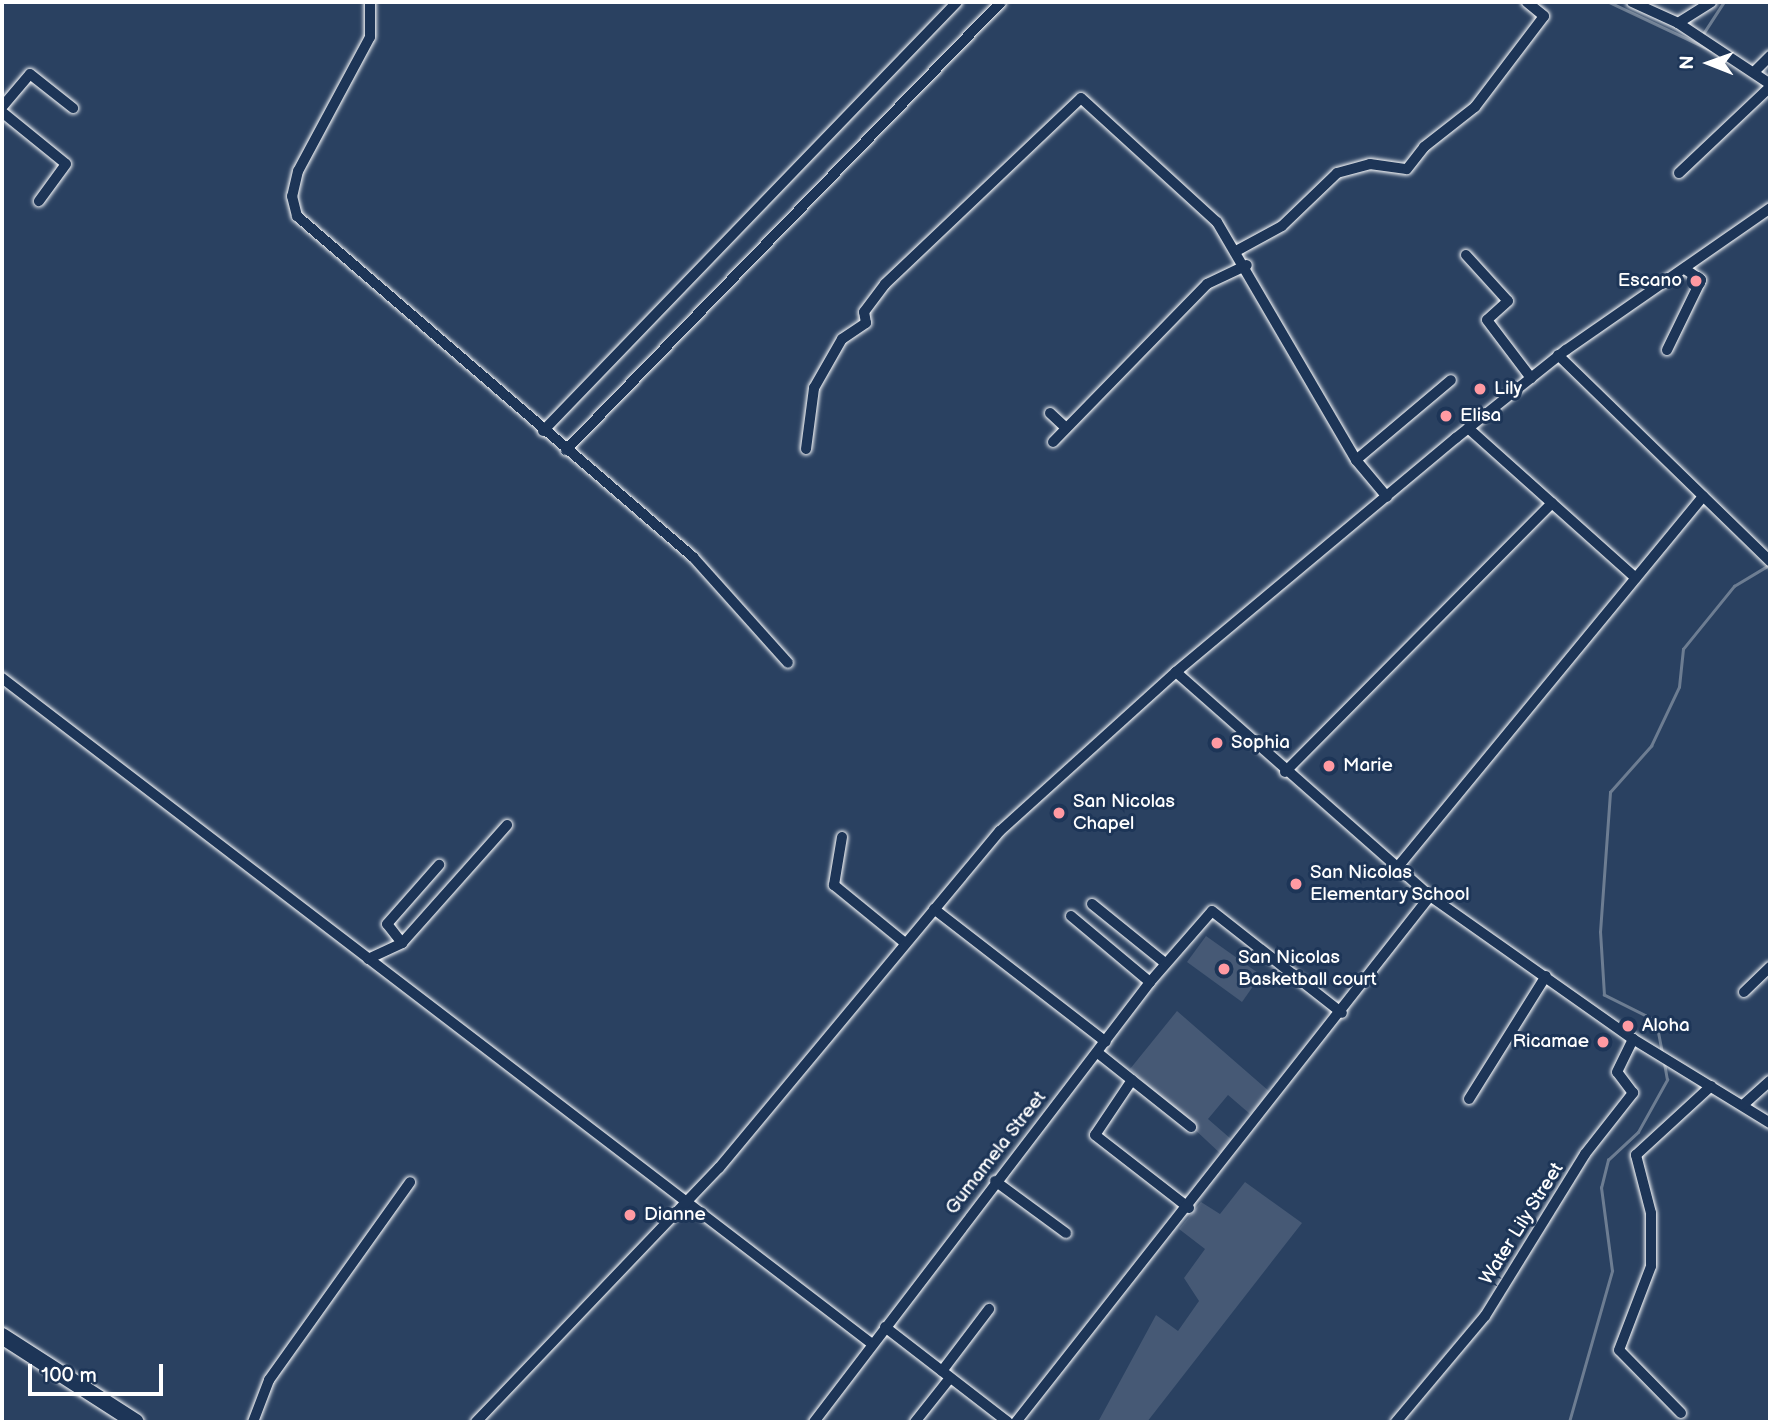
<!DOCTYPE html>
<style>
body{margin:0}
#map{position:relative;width:1772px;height:1424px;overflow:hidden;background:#2a4161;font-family:"Balsamiq Sans",sans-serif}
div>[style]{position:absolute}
.green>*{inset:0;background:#465975}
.stream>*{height:2.5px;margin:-1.25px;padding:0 1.25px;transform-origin:1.25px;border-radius:1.25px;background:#6d7d92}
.roads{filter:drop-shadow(0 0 2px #fff) drop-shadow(0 0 2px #fff)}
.street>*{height:10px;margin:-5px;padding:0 5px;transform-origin:5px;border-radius:5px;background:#1d3557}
.primary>*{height:16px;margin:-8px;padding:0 8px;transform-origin:8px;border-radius:8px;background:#1d3557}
.dots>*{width:19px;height:19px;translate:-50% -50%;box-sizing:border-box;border:4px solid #1d3557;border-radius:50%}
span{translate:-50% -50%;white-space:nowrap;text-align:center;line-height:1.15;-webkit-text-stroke:6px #1d3557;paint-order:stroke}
.poi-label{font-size:19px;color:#fff}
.right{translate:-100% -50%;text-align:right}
.left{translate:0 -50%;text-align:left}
.street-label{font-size:19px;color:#fff}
.frame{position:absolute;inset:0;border:4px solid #fff;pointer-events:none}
.north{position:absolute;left:1674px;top:28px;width:70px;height:70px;-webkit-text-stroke:5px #1d3557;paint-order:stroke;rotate:271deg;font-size:19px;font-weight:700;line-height:28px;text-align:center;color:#fff}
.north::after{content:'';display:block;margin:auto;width:24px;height:32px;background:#fff;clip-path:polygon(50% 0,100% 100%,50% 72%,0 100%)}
.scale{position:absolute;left:28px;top:1364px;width:135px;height:32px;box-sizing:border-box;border:4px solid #fff;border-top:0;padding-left:9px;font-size:21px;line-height:24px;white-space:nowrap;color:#fff;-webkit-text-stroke:5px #1d3557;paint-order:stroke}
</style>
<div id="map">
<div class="green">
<div style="clip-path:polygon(1206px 936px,1261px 975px,1242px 1002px,1187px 962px)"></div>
<div style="clip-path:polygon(1177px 1011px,1270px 1092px,1250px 1114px,1228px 1095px,1208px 1119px,1231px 1139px,1222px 1155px,1130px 1069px)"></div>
<div style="clip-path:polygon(1245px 1182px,1302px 1223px,1147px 1422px,1098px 1422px,1156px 1315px,1178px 1331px,1199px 1301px,1184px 1278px,1205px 1249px,1179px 1229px,1201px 1202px,1220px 1214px)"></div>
</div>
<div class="stream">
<div style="left:1609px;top:2px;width:113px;rotate:25.2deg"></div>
<div style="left:1703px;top:34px;width:38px;rotate:-57deg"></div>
<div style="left:1662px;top:1053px;width:33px;rotate:-101deg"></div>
<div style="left:1656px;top:1021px;width:58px;rotate:-153.4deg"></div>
<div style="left:1604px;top:995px;width:63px;rotate:-93.6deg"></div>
<div style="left:1600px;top:932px;width:140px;rotate:-85.9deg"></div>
<div style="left:1610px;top:792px;width:62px;rotate:-48.3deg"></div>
<div style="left:1651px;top:746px;width:65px;rotate:-64.6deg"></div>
<div style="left:1679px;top:687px;width:38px;rotate:-84deg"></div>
<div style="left:1683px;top:649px;width:81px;rotate:-51deg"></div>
<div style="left:1734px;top:586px;width:41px;rotate:-31deg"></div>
<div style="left:1569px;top:1422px;width:157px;rotate:-74.1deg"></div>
<div style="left:1612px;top:1271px;width:84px;rotate:-97.5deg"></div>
<div style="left:1601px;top:1188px;width:29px;rotate:-76deg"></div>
<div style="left:1608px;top:1160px;width:41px;rotate:-43deg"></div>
<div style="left:1638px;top:1132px;width:60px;rotate:-60.9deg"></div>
<div style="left:1667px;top:1080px;width:17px;rotate:-100deg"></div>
</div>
<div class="roads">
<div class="street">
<div style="left:370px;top:2px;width:35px;rotate:90deg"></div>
<div style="left:370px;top:37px;width:152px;rotate:118.2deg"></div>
<div style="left:298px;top:171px;width:26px;rotate:103deg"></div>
<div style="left:292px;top:196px;width:21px;rotate:76deg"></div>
<div style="left:297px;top:216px;width:523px;rotate:40.73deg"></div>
<div style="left:693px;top:557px;width:142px;rotate:48.1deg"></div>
<div style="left:1632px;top:2px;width:51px;rotate:24.5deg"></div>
<div style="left:1678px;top:23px;width:110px;rotate:33.5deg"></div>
<div style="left:1678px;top:23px;width:39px;rotate:-32deg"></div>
<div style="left:1754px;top:72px;width:23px;rotate:-45deg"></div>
<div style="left:2px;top:107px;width:43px;rotate:-49.7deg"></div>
<div style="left:30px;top:74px;width:55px;rotate:38.3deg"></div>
<div style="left:2px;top:112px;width:82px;rotate:39.1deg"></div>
<div style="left:66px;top:164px;width:46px;rotate:126.1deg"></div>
<div style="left:1679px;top:173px;width:125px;rotate:-43.4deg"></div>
<div style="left:1238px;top:250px;width:50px;rotate:-28.6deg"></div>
<div style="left:1282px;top:226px;width:76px;rotate:-43.9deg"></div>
<div style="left:1337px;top:173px;width:34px;rotate:-15deg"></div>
<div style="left:1370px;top:164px;width:37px;rotate:8deg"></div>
<div style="left:1407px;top:169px;width:28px;rotate:-52deg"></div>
<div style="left:1424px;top:147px;width:65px;rotate:-38.1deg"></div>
<div style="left:1475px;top:107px;width:114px;rotate:-52.8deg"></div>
<div style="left:1544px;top:16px;width:22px;rotate:-141deg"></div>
<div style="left:1466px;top:255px;width:62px;rotate:47.6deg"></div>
<div style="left:1508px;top:301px;width:28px;rotate:138deg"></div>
<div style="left:1487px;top:320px;width:73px;rotate:52.8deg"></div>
<div style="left:1667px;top:350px;width:78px;rotate:-64.1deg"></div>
<div style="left:1701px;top:280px;width:18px;rotate:-146deg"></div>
<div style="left:1558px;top:355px;width:296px;rotate:44.2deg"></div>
<div style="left:1050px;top:413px;width:22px;rotate:43deg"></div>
<div style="left:1468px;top:428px;width:225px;rotate:41.8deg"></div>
<div style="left:543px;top:431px;width:596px;rotate:-46.02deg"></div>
<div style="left:1053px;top:442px;width:221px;rotate:-45.7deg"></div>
<div style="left:1207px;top:284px;width:44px;rotate:-25.4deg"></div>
<div style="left:806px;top:449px;width:62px;rotate:-82.5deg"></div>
<div style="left:814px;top:388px;width:56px;rotate:-60.3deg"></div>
<div style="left:842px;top:339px;width:29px;rotate:-34deg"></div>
<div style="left:866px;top:323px;width:11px;rotate:-100deg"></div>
<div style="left:864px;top:312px;width:35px;rotate:-53deg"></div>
<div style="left:885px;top:284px;width:270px;rotate:-43.5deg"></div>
<div style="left:1081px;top:98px;width:184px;rotate:42.4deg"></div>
<div style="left:1217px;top:222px;width:276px;rotate:59.7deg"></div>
<div style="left:1356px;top:460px;width:48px;rotate:50deg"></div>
<div style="left:566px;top:450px;width:624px;rotate:-45.84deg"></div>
<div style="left:1356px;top:460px;width:124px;rotate:-40.1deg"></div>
<div style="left:1176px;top:672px;width:339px;rotate:41.4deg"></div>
<div style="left:1430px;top:896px;width:248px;rotate:35.2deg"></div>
<div style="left:1633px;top:1039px;width:161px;rotate:31.5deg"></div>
<div style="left:2px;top:678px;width:1096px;rotate:37.43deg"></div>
<div style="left:1285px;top:772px;width:379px;rotate:-45.2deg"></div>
<div style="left:842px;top:837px;width:49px;rotate:99.5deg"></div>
<div style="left:834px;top:885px;width:92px;rotate:39.2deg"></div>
<div style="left:1396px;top:869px;width:483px;rotate:-50.5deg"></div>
<div style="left:1092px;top:904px;width:94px;rotate:38.9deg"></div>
<div style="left:934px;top:909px;width:217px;rotate:37.7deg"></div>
<div style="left:1071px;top:916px;width:103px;rotate:39.9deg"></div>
<div style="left:402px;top:943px;width:24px;rotate:-128deg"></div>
<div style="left:387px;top:924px;width:79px;rotate:-48.6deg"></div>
<div style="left:368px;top:959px;width:38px;rotate:-25deg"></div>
<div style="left:402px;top:943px;width:158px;rotate:-48.3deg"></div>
<div style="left:1744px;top:992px;width:36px;rotate:-44deg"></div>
<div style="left:1098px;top:1053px;width:119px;rotate:38.5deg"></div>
<div style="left:1132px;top:1080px;width:66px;rotate:123.9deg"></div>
<div style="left:1095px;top:1135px;width:119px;rotate:37.8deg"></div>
<div style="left:1469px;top:1099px;width:145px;rotate:-58deg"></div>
<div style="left:1743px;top:1105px;width:36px;rotate:-42deg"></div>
<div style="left:995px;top:1181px;width:88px;rotate:36.2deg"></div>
<div style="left:885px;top:1327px;width:155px;rotate:37.7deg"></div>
<div style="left:942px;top:1371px;width:78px;rotate:-52.8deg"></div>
<div style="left:1681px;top:1413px;width:88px;rotate:-134.5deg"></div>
<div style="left:1619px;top:1350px;width:90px;rotate:-69.1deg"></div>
<div style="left:1651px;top:1266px;width:53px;rotate:-90deg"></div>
<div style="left:1651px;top:1213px;width:60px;rotate:-104.5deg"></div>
<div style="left:1636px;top:1155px;width:102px;rotate:-42.6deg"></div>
<div style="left:253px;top:1422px;width:45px;rotate:-69.1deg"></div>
<div style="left:269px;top:1380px;width:243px;rotate:-54.5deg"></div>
<div style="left:476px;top:1422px;width:352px;rotate:-46.3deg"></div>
<div style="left:719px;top:1168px;width:439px;rotate:-50.2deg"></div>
<div style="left:1000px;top:831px;width:237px;rotate:-42.1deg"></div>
<div style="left:1176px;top:672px;width:365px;rotate:-39.9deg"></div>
<div style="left:1456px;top:438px;width:141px;rotate:-38.7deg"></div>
<div style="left:1566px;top:350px;width:249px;rotate:-34.8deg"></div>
<div style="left:814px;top:1422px;width:554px;rotate:-52.63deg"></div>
<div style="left:1150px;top:982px;width:94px;rotate:-48.9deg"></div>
<div style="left:1212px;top:911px;width:165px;rotate:38.1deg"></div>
<div style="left:915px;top:1422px;width:56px;rotate:-51.5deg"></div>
<div style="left:1016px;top:1422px;width:669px;rotate:-51.79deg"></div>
<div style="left:1396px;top:1422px;width:138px;rotate:-50deg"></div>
<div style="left:1485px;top:1316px;width:190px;rotate:-58.3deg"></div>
<div style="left:1585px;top:1154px;width:78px;rotate:-51.8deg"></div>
<div style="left:1633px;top:1093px;width:26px;rotate:-127deg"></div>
<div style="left:1617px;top:1072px;width:37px;rotate:-64deg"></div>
</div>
<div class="primary">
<div style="left:2px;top:1336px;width:159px;rotate:32.7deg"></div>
</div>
</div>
<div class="dots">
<div style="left:1696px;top:281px;background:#ff9aa2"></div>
<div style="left:1480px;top:389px;background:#ff9aa2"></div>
<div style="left:1446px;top:416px;background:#ff9aa2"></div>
<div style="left:1217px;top:743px;background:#ff9aa2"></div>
<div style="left:1329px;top:766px;background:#ff9aa2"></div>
<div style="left:1059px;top:813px;background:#ff9aa2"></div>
<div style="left:1296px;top:884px;background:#ff9aa2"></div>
<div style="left:1224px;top:969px;background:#ff9aa2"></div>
<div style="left:1628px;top:1026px;background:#ff9aa2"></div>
<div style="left:1603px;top:1042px;background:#ff9aa2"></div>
<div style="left:630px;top:1215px;background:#ff9aa2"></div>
</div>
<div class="poi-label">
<span class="right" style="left:1682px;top:281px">Escano</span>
<span class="left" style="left:1494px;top:389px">Lily</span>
<span class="left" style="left:1460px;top:416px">Elisa</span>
<span class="left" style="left:1231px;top:743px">Sophia</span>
<span class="left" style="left:1343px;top:766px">Marie</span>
<span class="left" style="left:1073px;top:813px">San Nicolas<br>Chapel</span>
<span class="left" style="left:1310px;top:884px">San Nicolas<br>Elementary School</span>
<span class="left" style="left:1238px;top:969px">San Nicolas<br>Basketball court</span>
<span class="left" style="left:1642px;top:1026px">Aloha</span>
<span class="right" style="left:1589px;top:1042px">Ricamae</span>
<span class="left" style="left:644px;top:1215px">Dianne</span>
</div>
<div class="street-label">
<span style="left:996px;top:1153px;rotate:-52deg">Gumamela Street</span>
<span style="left:1522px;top:1224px;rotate:-58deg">Water Lily Street</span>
</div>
<div class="frame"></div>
<div class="north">N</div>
<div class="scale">100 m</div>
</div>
